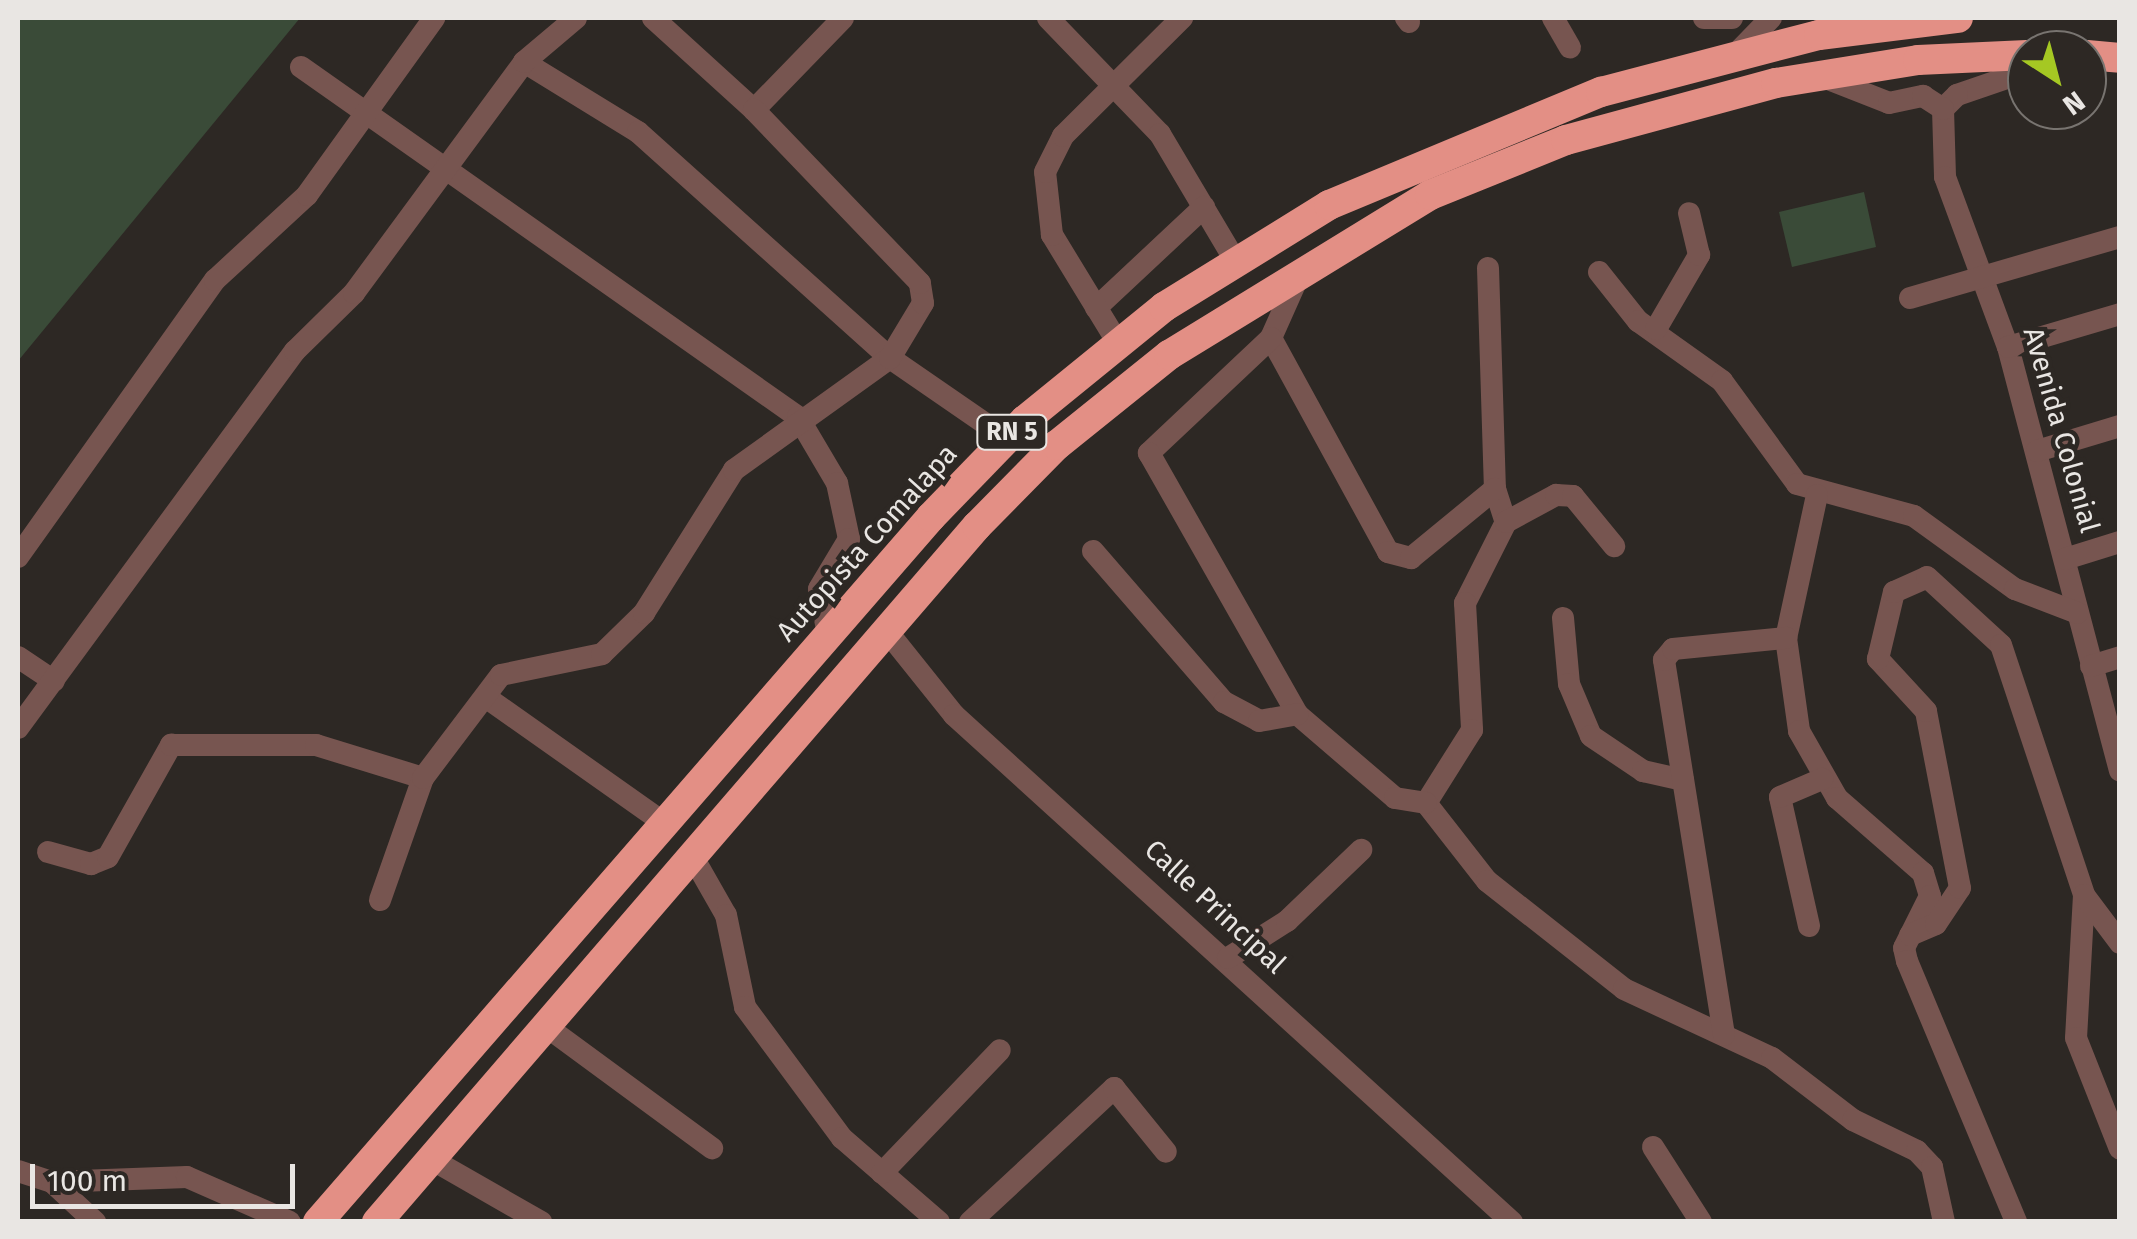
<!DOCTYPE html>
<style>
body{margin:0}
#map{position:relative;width:2137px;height:1239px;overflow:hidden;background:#2d2824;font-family:"Fira Sans",sans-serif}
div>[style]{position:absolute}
.green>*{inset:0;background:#3a4b38}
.minor>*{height:22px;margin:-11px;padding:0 11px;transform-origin:11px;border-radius:11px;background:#775550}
.highway>*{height:30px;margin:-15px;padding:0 15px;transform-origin:15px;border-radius:15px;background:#e38f85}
span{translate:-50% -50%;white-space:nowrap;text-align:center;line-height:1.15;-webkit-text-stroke:9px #2d2824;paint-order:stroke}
.shield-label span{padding:2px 8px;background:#2d2824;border:2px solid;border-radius:8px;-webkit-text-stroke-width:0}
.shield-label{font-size:25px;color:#e9e6e3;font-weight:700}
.street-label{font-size:28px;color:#e9e6e3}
.frame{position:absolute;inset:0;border:20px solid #e9e6e3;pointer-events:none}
.north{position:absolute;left:2007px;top:30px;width:100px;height:100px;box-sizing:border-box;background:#2d2824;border:2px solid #787470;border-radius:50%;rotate:144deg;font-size:28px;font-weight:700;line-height:40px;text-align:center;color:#e9e6e3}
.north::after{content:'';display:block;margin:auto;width:35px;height:45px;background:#a5c823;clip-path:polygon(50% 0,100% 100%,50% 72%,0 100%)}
.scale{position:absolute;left:30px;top:1164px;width:265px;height:45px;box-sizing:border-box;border:5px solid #e9e6e3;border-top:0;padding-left:12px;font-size:30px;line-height:35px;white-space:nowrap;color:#e9e6e3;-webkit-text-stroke:8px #2d2824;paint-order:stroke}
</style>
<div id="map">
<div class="green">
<div style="clip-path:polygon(18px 18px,300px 18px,18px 361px)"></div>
<div style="clip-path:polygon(1864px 192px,1876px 247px,1792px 267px,1779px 212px)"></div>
</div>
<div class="minor">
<div style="left:653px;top:18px;width:137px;rotate:42.3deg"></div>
<div style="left:754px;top:110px;width:128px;rotate:-45.9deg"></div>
<div style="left:1048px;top:18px;width:161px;rotate:46deg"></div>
<div style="left:1160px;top:134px;width:149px;rotate:59.3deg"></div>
<div style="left:1406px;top:18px;width:5px;rotate:53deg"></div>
<div style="left:1553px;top:18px;width:34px;rotate:60deg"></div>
<div style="left:1704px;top:18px;width:28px"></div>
<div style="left:1739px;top:51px;width:46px;rotate:-45.9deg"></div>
<div style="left:524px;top:62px;width:134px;rotate:31.6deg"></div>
<div style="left:638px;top:132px;width:338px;rotate:41.9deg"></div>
<div style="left:890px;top:358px;width:141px;rotate:34.6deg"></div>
<div style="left:301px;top:67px;width:608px;rotate:35.15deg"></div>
<div style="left:798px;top:417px;width:77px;rotate:59.4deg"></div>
<div style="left:837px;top:483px;width:57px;rotate:77.9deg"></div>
<div style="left:849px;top:539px;width:58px;rotate:121deg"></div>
<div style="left:819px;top:589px;width:46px;rotate:78.7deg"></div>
<div style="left:2027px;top:71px;width:74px;rotate:161.1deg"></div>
<div style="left:1957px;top:95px;width:20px;rotate:135deg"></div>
<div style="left:1943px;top:109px;width:68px;rotate:88.3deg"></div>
<div style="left:1945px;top:177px;width:181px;rotate:69.7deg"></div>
<div style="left:2008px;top:347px;width:438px;rotate:75.2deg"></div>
<div style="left:1818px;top:75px;width:76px;rotate:21.5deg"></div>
<div style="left:1889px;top:103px;width:35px;rotate:-12deg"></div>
<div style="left:1923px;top:96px;width:24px;rotate:33deg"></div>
<div style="left:1488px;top:268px;width:221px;rotate:88.2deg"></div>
<div style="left:1495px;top:489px;width:35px;rotate:72deg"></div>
<div style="left:1506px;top:522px;width:91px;rotate:116.8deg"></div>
<div style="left:1465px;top:603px;width:127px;rotate:86.8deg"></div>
<div style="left:1472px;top:730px;width:86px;rotate:122.2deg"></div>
<div style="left:1426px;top:803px;width:99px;rotate:52deg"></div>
<div style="left:1487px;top:881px;width:174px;rotate:38.2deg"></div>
<div style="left:1624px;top:989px;width:163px;rotate:25deg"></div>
<div style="left:1772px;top:1058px;width:102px;rotate:37.4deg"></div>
<div style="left:1853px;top:1120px;width:71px;rotate:25.8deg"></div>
<div style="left:1917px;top:1151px;width:22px;rotate:47deg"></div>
<div style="left:1932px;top:1167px;width:56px;rotate:77.7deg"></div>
<div style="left:1599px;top:272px;width:63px;rotate:51.5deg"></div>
<div style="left:1638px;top:321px;width:103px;rotate:35.5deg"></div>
<div style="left:1722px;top:381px;width:127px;rotate:53.9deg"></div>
<div style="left:1797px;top:484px;width:121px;rotate:15.3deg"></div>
<div style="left:1914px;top:516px;width:125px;rotate:35.9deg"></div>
<div style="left:2015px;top:589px;width:67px;rotate:20.9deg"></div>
<div style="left:1299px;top:275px;width:69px;rotate:114deg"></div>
<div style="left:1271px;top:338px;width:244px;rotate:61.3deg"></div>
<div style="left:1388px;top:552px;width:24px;rotate:15deg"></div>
<div style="left:1411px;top:558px;width:109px;rotate:-39.4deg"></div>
<div style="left:1910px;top:298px;width:219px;rotate:-16.2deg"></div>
<div style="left:1096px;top:308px;width:148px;rotate:-43.1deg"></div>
<div style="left:1656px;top:329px;width:86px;rotate:-59.8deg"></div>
<div style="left:1699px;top:255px;width:43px;rotate:-103.4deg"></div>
<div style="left:1271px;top:338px;width:168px;rotate:136.7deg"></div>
<div style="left:1149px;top:453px;width:300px;rotate:60.4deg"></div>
<div style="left:1297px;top:714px;width:129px;rotate:40.6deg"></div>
<div style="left:1395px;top:798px;width:31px;rotate:9deg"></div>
<div style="left:1118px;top:343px;width:127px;rotate:-121.4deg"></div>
<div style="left:1052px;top:235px;width:63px;rotate:-96.3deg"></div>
<div style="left:1045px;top:172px;width:40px;rotate:-63.4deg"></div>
<div style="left:1063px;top:136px;width:168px;rotate:-44.8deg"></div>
<div style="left:2008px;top:347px;width:117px;rotate:-16.4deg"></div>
<div style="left:2037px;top:451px;width:87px;rotate:-16.8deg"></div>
<div style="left:1817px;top:495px;width:146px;rotate:102.2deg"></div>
<div style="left:1786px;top:638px;width:94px;rotate:82deg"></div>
<div style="left:1799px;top:731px;width:77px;rotate:60.4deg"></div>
<div style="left:1837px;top:798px;width:114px;rotate:41.1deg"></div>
<div style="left:1923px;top:873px;width:24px;rotate:73deg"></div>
<div style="left:1930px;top:896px;width:58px;rotate:116.6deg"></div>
<div style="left:1904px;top:948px;width:13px;rotate:77deg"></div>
<div style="left:1907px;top:961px;width:283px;rotate:67.3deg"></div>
<div style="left:1506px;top:522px;width:57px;rotate:-28.4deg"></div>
<div style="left:1556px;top:495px;width:17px;rotate:3deg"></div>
<div style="left:1573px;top:496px;width:65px;rotate:50.6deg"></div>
<div style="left:1093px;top:551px;width:200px;rotate:49.1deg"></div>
<div style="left:1224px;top:702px;width:40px;rotate:28deg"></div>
<div style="left:1259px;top:721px;width:39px;rotate:-10deg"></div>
<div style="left:18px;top:557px;width:340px;rotate:-54.6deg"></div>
<div style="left:215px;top:280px;width:125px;rotate:-42.7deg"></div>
<div style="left:307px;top:195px;width:218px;rotate:-54.3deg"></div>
<div style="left:2065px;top:559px;width:58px;rotate:-17.2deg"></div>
<div style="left:1563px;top:618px;width:66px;rotate:84.8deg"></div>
<div style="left:1569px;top:684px;width:56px;rotate:67.1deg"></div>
<div style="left:1591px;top:736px;width:63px;rotate:33.9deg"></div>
<div style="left:1643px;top:771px;width:41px;rotate:12.7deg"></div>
<div style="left:886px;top:630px;width:109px;rotate:51.3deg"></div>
<div style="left:954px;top:715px;width:754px;rotate:42.26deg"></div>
<div style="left:18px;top:657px;width:43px;rotate:33.7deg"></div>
<div style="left:2091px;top:666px;width:30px;rotate:-17deg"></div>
<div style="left:487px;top:698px;width:215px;rotate:35.2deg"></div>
<div style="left:18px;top:728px;width:468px;rotate:-53.7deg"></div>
<div style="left:295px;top:351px;width:83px;rotate:-44.5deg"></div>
<div style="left:354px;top:293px;width:287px;rotate:-53.6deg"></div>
<div style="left:524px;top:62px;width:68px;rotate:-40.2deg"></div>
<div style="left:48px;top:852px;width:45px;rotate:15.6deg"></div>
<div style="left:91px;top:864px;width:18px;rotate:-22deg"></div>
<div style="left:108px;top:857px;width:129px;rotate:-60.6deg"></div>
<div style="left:171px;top:745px;width:145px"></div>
<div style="left:316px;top:745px;width:112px;rotate:17.1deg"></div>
<div style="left:694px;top:859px;width:64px;rotate:60.3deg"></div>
<div style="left:726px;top:915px;width:94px;rotate:78.3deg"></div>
<div style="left:745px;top:1007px;width:163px;rotate:53.5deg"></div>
<div style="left:842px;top:1138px;width:128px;rotate:40.9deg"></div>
<div style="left:2084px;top:895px;width:143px;rotate:93.2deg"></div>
<div style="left:2076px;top:1038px;width:119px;rotate:68.4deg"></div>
<div style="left:380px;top:900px;width:129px;rotate:-70.6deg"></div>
<div style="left:423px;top:778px;width:129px;rotate:-52.9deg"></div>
<div style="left:501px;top:675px;width:103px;rotate:-11.7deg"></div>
<div style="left:602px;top:654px;width:59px;rotate:-44.3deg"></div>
<div style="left:644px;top:613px;width:169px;rotate:-57.8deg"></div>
<div style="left:734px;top:470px;width:192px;rotate:-35.7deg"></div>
<div style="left:890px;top:358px;width:64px;rotate:-59deg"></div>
<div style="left:923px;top:303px;width:20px;rotate:-99deg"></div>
<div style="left:920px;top:283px;width:240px;rotate:-133.8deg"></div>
<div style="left:1809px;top:926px;width:132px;rotate:-102.7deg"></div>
<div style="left:1780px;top:797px;width:46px;rotate:-23.2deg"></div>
<div style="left:1910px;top:935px;width:28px;rotate:-23deg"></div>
<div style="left:1936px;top:924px;width:43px;rotate:-56.3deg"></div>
<div style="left:1960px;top:888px;width:180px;rotate:-100.9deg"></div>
<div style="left:1926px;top:711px;width:71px;rotate:-132.7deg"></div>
<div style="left:1878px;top:659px;width:69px;rotate:-76.6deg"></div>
<div style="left:1894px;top:592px;width:36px;rotate:-24deg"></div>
<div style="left:1927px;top:577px;width:100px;rotate:42.6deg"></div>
<div style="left:2001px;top:645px;width:263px;rotate:71.6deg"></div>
<div style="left:2084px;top:895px;width:60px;rotate:53.1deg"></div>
<div style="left:1228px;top:958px;width:70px;rotate:-32.1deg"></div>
<div style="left:1287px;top:921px;width:103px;rotate:-43.8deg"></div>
<div style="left:547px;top:1027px;width:205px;rotate:36.3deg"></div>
<div style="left:1724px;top:1035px;width:380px;rotate:-99.1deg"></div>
<div style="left:1664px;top:660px;width:14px;rotate:-51deg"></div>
<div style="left:1673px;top:649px;width:114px;rotate:-5.6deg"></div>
<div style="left:1653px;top:1147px;width:89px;rotate:57.4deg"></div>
<div style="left:431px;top:1159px;width:127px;rotate:29.8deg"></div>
<div style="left:18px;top:1171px;width:36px;rotate:18deg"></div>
<div style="left:52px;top:1182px;width:135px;rotate:-2.1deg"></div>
<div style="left:187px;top:1177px;width:112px;rotate:23.6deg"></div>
<div style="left:882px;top:1173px;width:170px;rotate:-46.2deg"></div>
<div style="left:52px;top:1182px;width:59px;rotate:42.9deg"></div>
<div style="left:970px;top:1222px;width:197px;rotate:-42.9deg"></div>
<div style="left:1114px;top:1088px;width:82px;rotate:50.9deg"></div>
</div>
<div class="highway">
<div style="left:2087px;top:55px;width:33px;rotate:5deg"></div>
<div style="left:318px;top:1222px;width:934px;rotate:-48.99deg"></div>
<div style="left:931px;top:517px;width:135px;rotate:-45.9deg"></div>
<div style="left:1025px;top:420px;width:179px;rotate:-39.1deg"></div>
<div style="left:1164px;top:307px;width:194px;rotate:-31.7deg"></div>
<div style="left:1329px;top:205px;width:295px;rotate:-22.6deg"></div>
<div style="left:1601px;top:92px;width:225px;rotate:-14.7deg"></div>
<div style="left:1819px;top:35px;width:140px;rotate:-7deg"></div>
<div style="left:377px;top:1222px;width:919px;rotate:-49.24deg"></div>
<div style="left:977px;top:526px;width:114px;rotate:-45.4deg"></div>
<div style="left:1057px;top:445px;width:144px;rotate:-38.8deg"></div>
<div style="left:1169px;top:355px;width:306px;rotate:-31.5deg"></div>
<div style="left:1430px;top:195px;width:147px;rotate:-22deg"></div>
<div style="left:1566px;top:140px;width:218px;rotate:-15.2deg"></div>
<div style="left:1776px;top:83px;width:144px;rotate:-9.2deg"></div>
<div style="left:1918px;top:60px;width:109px;rotate:-2.6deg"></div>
</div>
<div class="shield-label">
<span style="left:1012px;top:432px">RN 5</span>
</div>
<div class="street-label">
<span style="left:2061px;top:430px;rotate:74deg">Avenida Colonial</span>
<span style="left:867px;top:543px;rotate:-48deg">Autopista Comalapa</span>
<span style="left:1215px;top:907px;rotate:43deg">Calle Principal</span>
</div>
<div class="frame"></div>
<div class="north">N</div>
<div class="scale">100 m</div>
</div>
